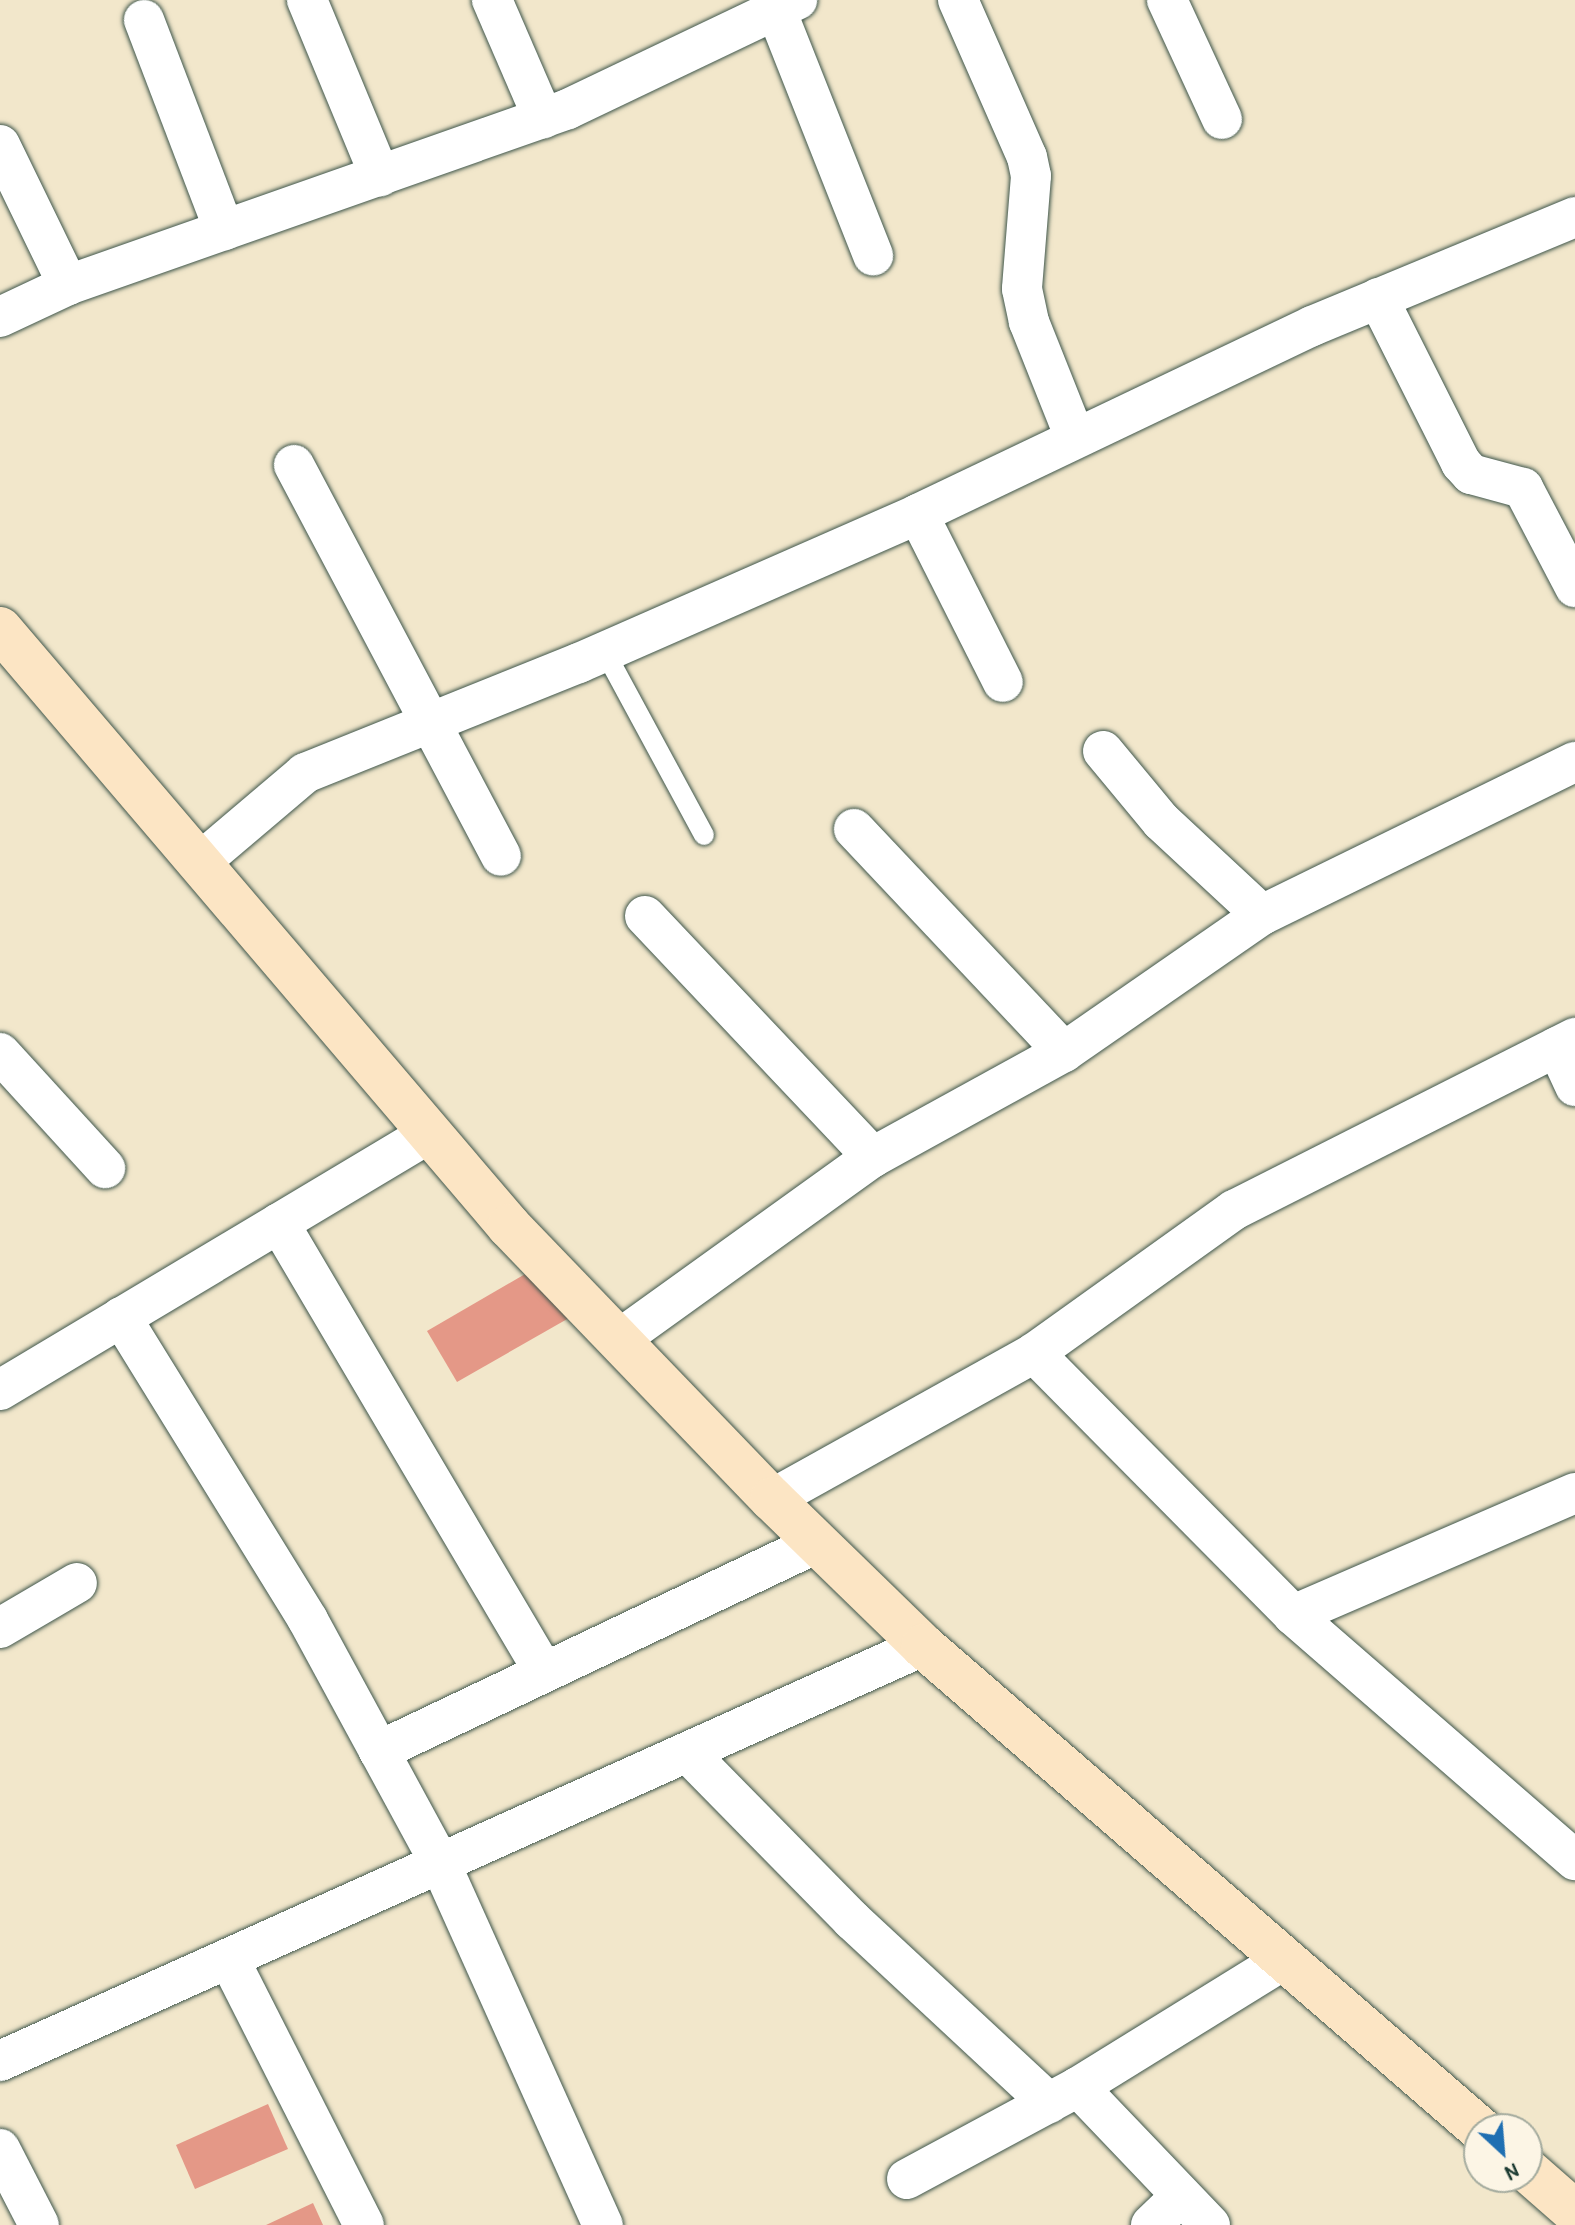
<!DOCTYPE html>
<style>
body{margin:0}
#map{position:relative;width:1575px;height:2225px;overflow:hidden;background:#f2e7cb;font-family:"Patrick Hand",sans-serif}
div>[style]{position:absolute}
.building>*{inset:0;background:#e49887}
.roads{filter:drop-shadow(0 0 2px #3f564b) drop-shadow(0 0 2px #3f564b)}
.lane>*{height:20px;margin:-10px;padding:0 10px;transform-origin:10px;border-radius:10px;background:#fff}
.street>*{height:40px;margin:-20px;padding:0 20px;transform-origin:20px;border-radius:20px;background:#fff}
.secondary>*{height:44px;margin:-22px;padding:0 22px;transform-origin:22px;border-radius:22px;background:#fce5c4}
span{translate:-50% -50%;white-space:nowrap;text-align:center;line-height:1.15;-webkit-text-stroke:7px #fcf5e5;paint-order:stroke}
.north{position:absolute;left:1463px;top:2113px;width:80px;height:80px;box-sizing:border-box;background:#fcf5e5;border:2px solid #a4ab9e;border-radius:50%;rotate:154deg;font-size:22px;font-weight:700;line-height:32px;text-align:center;color:#1f3d34}
.north::after{content:'';display:block;margin:auto;width:28px;height:36px;background:#1f6fb2;clip-path:polygon(50% 0,100% 100%,50% 72%,0 100%)}
</style>
<div id="map">
<div class="building">
<div style="clip-path:polygon(539px 1266px,569px 1318px,457px 1382px,427px 1331px)"></div>
<div style="clip-path:polygon(268px 2104px,288px 2149px,195px 2189px,176px 2145px)"></div>
<div style="clip-path:polygon(313px 2203px,323px 2225px,266px 2225px)"></div>
</div>
<div class="roads">
<div class="lane">
<div style="left:605px;top:652px;width:208px;rotate:61.6deg"></div>
</div>
<div class="street">
<div style="left:307px;top:0;width:191px;rotate:67.5deg"></div>
<div style="left:492px;top:0;width:129px;rotate:66.6deg"></div>
<div style="left:958px;top:0;width:171px;rotate:66.3deg"></div>
<div style="left:1027px;top:157px;width:19px;rotate:78deg"></div>
<div style="left:1031px;top:176px;width:113px;rotate:94.6deg"></div>
<div style="left:1022px;top:289px;width:34px;rotate:78deg"></div>
<div style="left:1029px;top:322px;width:122px;rotate:68.3deg"></div>
<div style="left:1167px;top:0;width:131px;rotate:65.2deg"></div>
<div style="left:776px;top:10px;width:264px;rotate:68.4deg"></div>
<div style="left:144px;top:20px;width:225px;rotate:69.1deg"></div>
<div style="left:0;top:145px;width:156px;rotate:64.1deg"></div>
<div style="left:1378px;top:298px;width:185px;rotate:63.3deg"></div>
<div style="left:1461px;top:463px;width:15px;rotate:48deg"></div>
<div style="left:1471px;top:474px;width:54px;rotate:15.1deg"></div>
<div style="left:1523px;top:488px;width:112px;rotate:62.3deg"></div>
<div style="left:0;top:317px;width:75px;rotate:-25.2deg"></div>
<div style="left:68px;top:285px;width:530px;rotate:-19.39deg"></div>
<div style="left:568px;top:109px;width:254px;rotate:-25.5deg"></div>
<div style="left:294px;top:465px;width:442px;rotate:62.1deg"></div>
<div style="left:918px;top:514px;width:188px;rotate:63.2deg"></div>
<div style="left:1103px;top:751px;width:91px;rotate:50.4deg"></div>
<div style="left:1161px;top:821px;width:138px;rotate:42.9deg"></div>
<div style="left:854px;top:829px;width:306px;rotate:46.7deg"></div>
<div style="left:199px;top:863px;width:139px;rotate:-40.3deg"></div>
<div style="left:305px;top:773px;width:295px;rotate:-21.9deg"></div>
<div style="left:579px;top:663px;width:370px;rotate:-23.7deg"></div>
<div style="left:918px;top:514px;width:437px;rotate:-25.5deg"></div>
<div style="left:1312px;top:326px;width:285px;rotate:-22.5deg"></div>
<div style="left:645px;top:916px;width:332px;rotate:46.6deg"></div>
<div style="left:1557px;top:1047px;width:43px;rotate:65.2deg"></div>
<div style="left:0;top:1053px;width:156px;rotate:47.6deg"></div>
<div style="left:279px;top:1223px;width:521px;rotate:59.45deg"></div>
<div style="left:121px;top:1317px;width:356px;rotate:58.3deg"></div>
<div style="left:308px;top:1620px;width:279px;rotate:61.5deg"></div>
<div style="left:441px;top:1865px;width:395px;rotate:65.8deg"></div>
<div style="left:621px;top:1338px;width:310px;rotate:-35.7deg"></div>
<div style="left:873px;top:1157px;width:218px;rotate:-28.8deg"></div>
<div style="left:1064px;top:1052px;width:241px;rotate:-34.7deg"></div>
<div style="left:1262px;top:915px;width:348px;rotate:-26.1deg"></div>
<div style="left:1034px;top:1353px;width:246px;rotate:-35.6deg"></div>
<div style="left:1234px;top:1210px;width:382px;rotate:-26.8deg"></div>
<div style="left:0;top:1390px;width:501px;rotate:-30.87deg"></div>
<div style="left:772px;top:1499px;width:300px;rotate:-29.1deg"></div>
<div style="left:1034px;top:1353px;width:368px;rotate:45.3deg"></div>
<div style="left:1293px;top:1615px;width:374px;rotate:41deg"></div>
<div style="left:1293px;top:1615px;width:307px;rotate:-23.4deg"></div>
<div style="left:0;top:1628px;width:89px;rotate:-30.3deg"></div>
<div style="left:379px;top:1751px;width:485px;rotate:-25.4deg"></div>
<div style="left:688px;top:1753px;width:234px;rotate:45.5deg"></div>
<div style="left:852px;top:1920px;width:269px;rotate:42.9deg"></div>
<div style="left:229px;top:1959px;width:298px;rotate:63.1deg"></div>
<div style="left:0;top:2061px;width:1012px;rotate:-24.21deg"></div>
<div style="left:1078px;top:2087px;width:191px;rotate:46.3deg"></div>
<div style="left:0;top:2149px;width:85px;rotate:62.8deg"></div>
<div style="left:907px;top:2179px;width:194px;rotate:-28.3deg"></div>
<div style="left:1078px;top:2087px;width:242px;rotate:-31.7deg"></div>
<div style="left:1151px;top:2225px;width:42px;rotate:-44deg"></div>
</div>
<div class="secondary">
<div style="left:0;top:629px;width:785px;rotate:49.55deg"></div>
<div style="left:509px;top:1226px;width:379px;rotate:46.1deg"></div>
<div style="left:772px;top:1499px;width:211px;rotate:44.2deg"></div>
<div style="left:923px;top:1646px;width:737px;rotate:40.93deg"></div>
<div style="left:1527px;top:2170px;width:64px;rotate:41.2deg"></div>
</div>
</div>
<div class="north">N</div>
</div>
